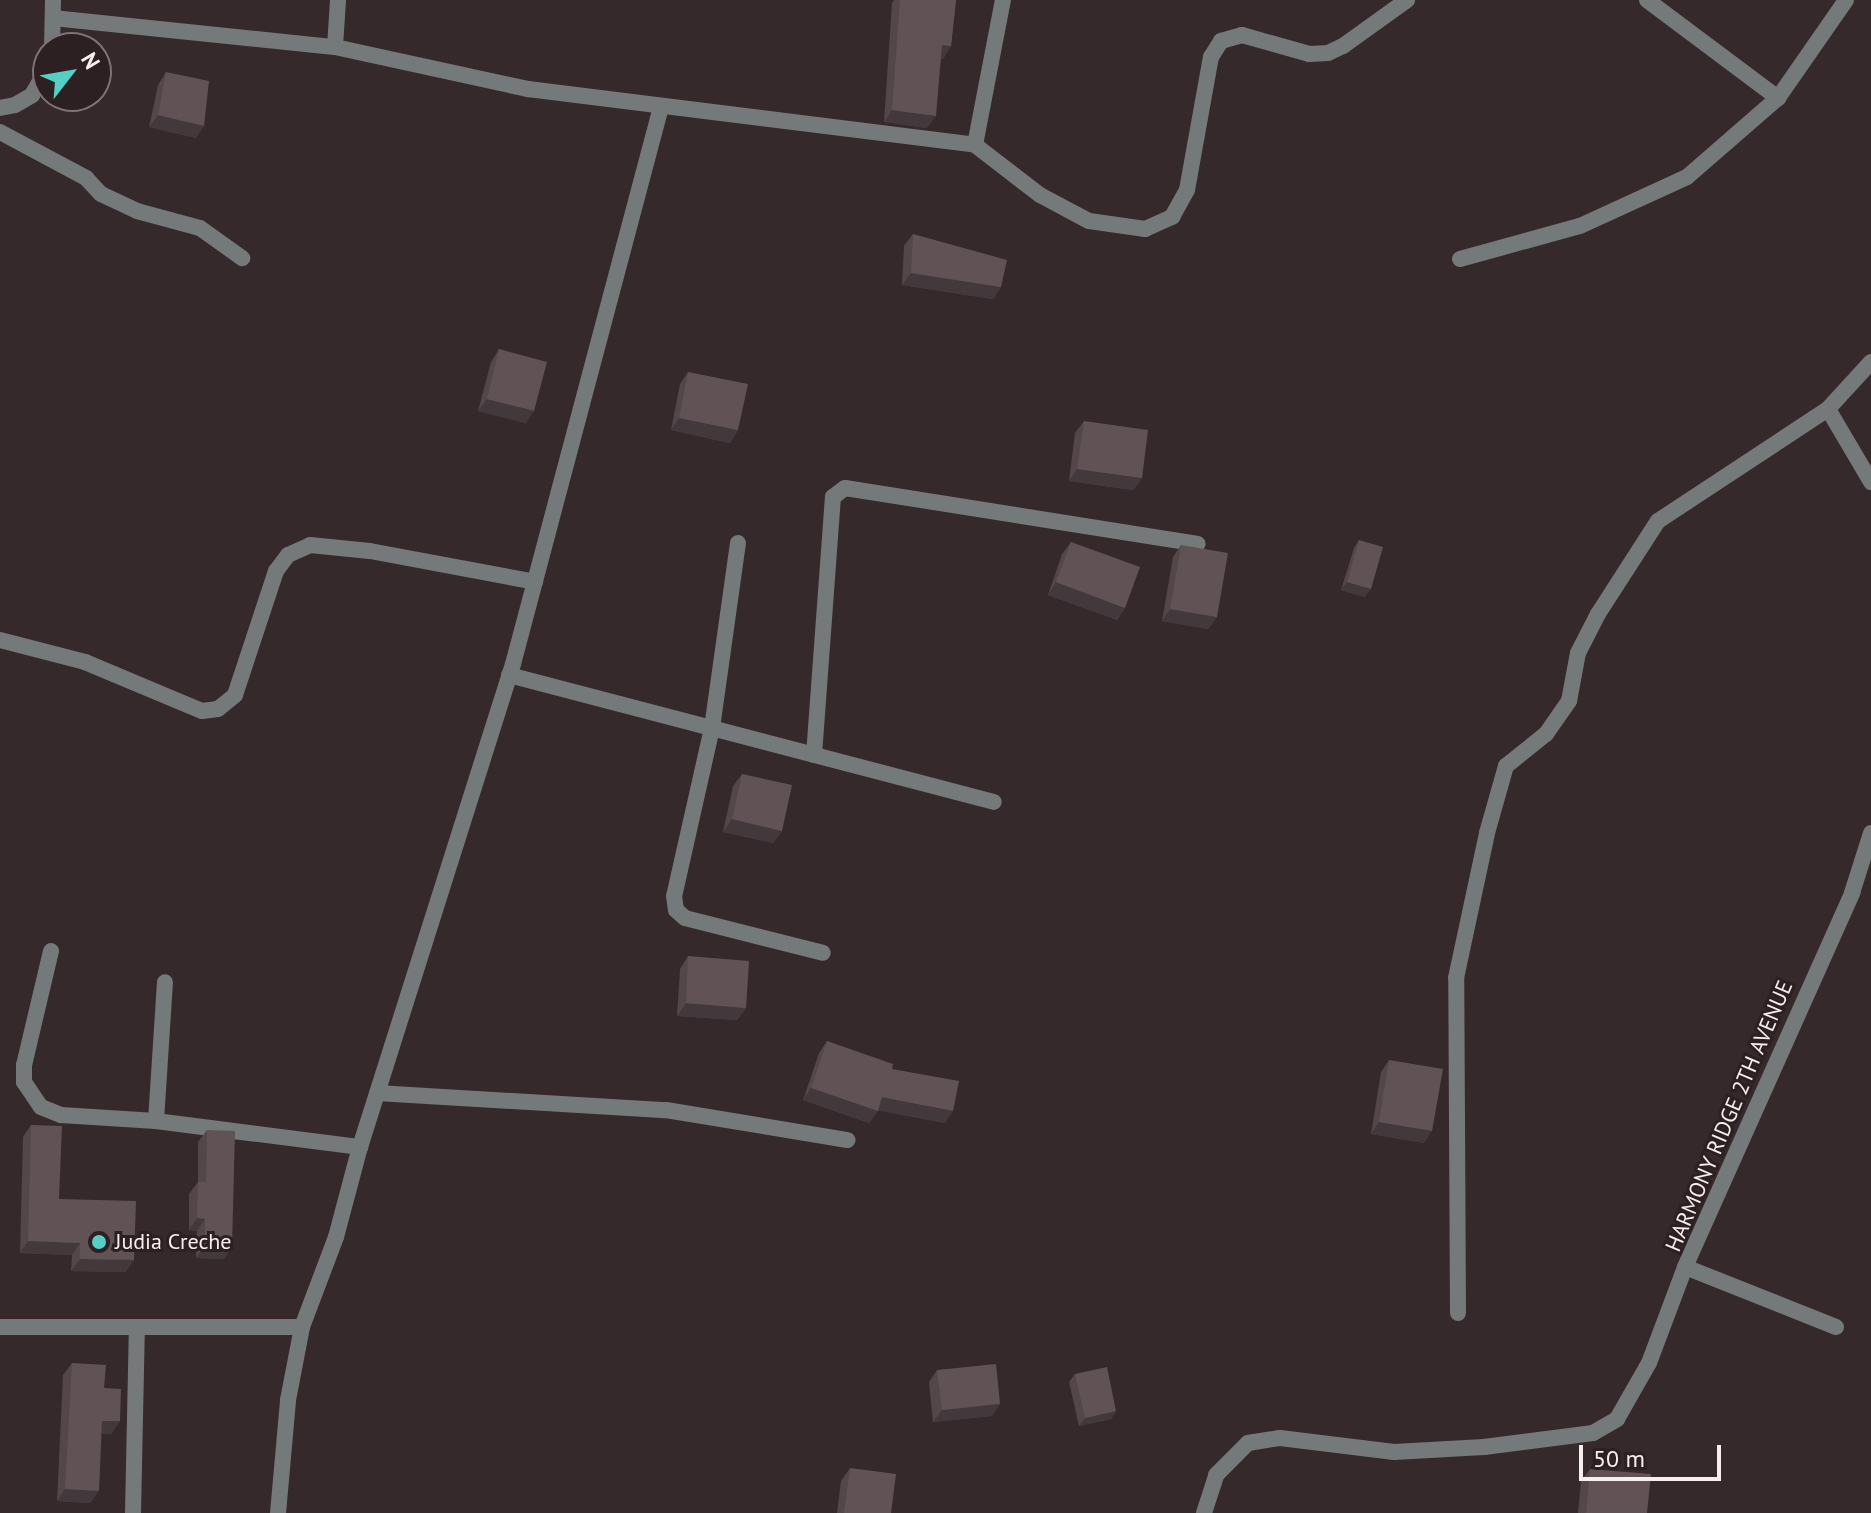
<!DOCTYPE html>
<style>
body{margin:0}
#map{position:relative;width:1871px;height:1513px;overflow:hidden;background:#36292c;font-family:"PT Sans",sans-serif}
div>[style]{position:absolute}
.minor>*{height:16px;margin:-8px;padding:0 8px;transform-origin:8px;border-radius:8px;background:#737a79}
.wall>*{inset:0;background:#534749}
.shaded-wall>*{inset:0;background:#43393c}
.building>*{inset:0;background:#605255}
.dots>*{width:22px;height:22px;translate:-50% -50%;box-sizing:border-box;border:4px solid #2c2022;border-radius:50%}
span{translate:-50% -50%;white-space:nowrap;text-align:center;line-height:1.15;-webkit-text-stroke:6px #2c2022;paint-order:stroke}
.street-label{font-size:22px;color:#f7eef0}
.poi-label{font-size:22px;color:#f7eef0}
.left{translate:0 -50%;text-align:left}
.north{position:absolute;left:32px;top:32px;width:80px;height:80px;box-sizing:border-box;background:#2c2022;border:2px solid #7d7274;border-radius:50%;rotate:59deg;font-size:22px;font-weight:700;line-height:32px;text-align:center;color:#f7eef0}
.north::after{content:'';display:block;margin:auto;width:28px;height:36px;background:#56cec4;clip-path:polygon(50% 0,100% 100%,50% 72%,0 100%)}
.scale{position:absolute;left:1579px;top:1445px;width:142px;height:36px;box-sizing:border-box;border:4px solid #f7eef0;border-top:0;padding-left:10px;font-size:24px;line-height:28px;white-space:nowrap;color:#f7eef0;-webkit-text-stroke:6px #2c2022;paint-order:stroke}
</style>
<div id="map">
<div class="minor">
<div style="left:1647px;top:0;width:164px;rotate:36.8deg"></div>
<div style="left:53px;top:18px;width:283px;rotate:5.9deg"></div>
<div style="left:335px;top:47px;width:198px;rotate:12.3deg"></div>
<div style="left:528px;top:89px;width:450px;rotate:7.1deg"></div>
<div style="left:975px;top:145px;width:148px;rotate:-79.1deg"></div>
<div style="left:335px;top:47px;width:47px;rotate:-86.3deg"></div>
<div style="left:52px;top:48px;width:48px;rotate:-88.8deg"></div>
<div style="left:0;top:108px;width:15px;rotate:-11deg"></div>
<div style="left:15px;top:105px;width:20px;rotate:-30deg"></div>
<div style="left:32px;top:95px;width:32px;rotate:-60deg"></div>
<div style="left:0;top:132px;width:98px;rotate:28.1deg"></div>
<div style="left:86px;top:178px;width:22px;rotate:47deg"></div>
<div style="left:101px;top:194px;width:40px;rotate:25deg"></div>
<div style="left:137px;top:211px;width:65px;rotate:15.1deg"></div>
<div style="left:200px;top:228px;width:52px;rotate:35.5deg"></div>
<div style="left:975px;top:145px;width:82px;rotate:37.6deg"></div>
<div style="left:1040px;top:195px;width:55px;rotate:28deg"></div>
<div style="left:1089px;top:221px;width:57px;rotate:8.1deg"></div>
<div style="left:1145px;top:229px;width:30px;rotate:-24deg"></div>
<div style="left:1172px;top:217px;width:31px;rotate:-61deg"></div>
<div style="left:1187px;top:190px;width:135px;rotate:-79.8deg"></div>
<div style="left:1211px;top:57px;width:19px;rotate:-58deg"></div>
<div style="left:1221px;top:41px;width:22px;rotate:-16deg"></div>
<div style="left:1242px;top:35px;width:70px;rotate:15.8deg"></div>
<div style="left:1309px;top:54px;width:19px;rotate:-3deg"></div>
<div style="left:1328px;top:53px;width:17px;rotate:-25deg"></div>
<div style="left:1343px;top:46px;width:79px;rotate:-35.7deg"></div>
<div style="left:1460px;top:259px;width:124px;rotate:-15.4deg"></div>
<div style="left:1580px;top:226px;width:118px;rotate:-24.6deg"></div>
<div style="left:1687px;top:177px;width:121px;rotate:-41deg"></div>
<div style="left:1778px;top:98px;width:119px;rotate:-55.2deg"></div>
<div style="left:1871px;top:362px;width:64px;rotate:132.5deg"></div>
<div style="left:1828px;top:409px;width:85px;rotate:59.5deg"></div>
<div style="left:738px;top:543px;width:187px;rotate:98deg"></div>
<div style="left:712px;top:728px;width:172px;rotate:102.7deg"></div>
<div style="left:674px;top:896px;width:14px;rotate:82deg"></div>
<div style="left:676px;top:910px;width:12px;rotate:42deg"></div>
<div style="left:685px;top:918px;width:142px;rotate:14.2deg"></div>
<div style="left:0;top:640px;width:88px;rotate:14.5deg"></div>
<div style="left:85px;top:662px;width:127px;rotate:22.7deg"></div>
<div style="left:202px;top:711px;width:16px;rotate:-7deg"></div>
<div style="left:218px;top:709px;width:22px;rotate:-39deg"></div>
<div style="left:235px;top:695px;width:131px;rotate:-71.7deg"></div>
<div style="left:276px;top:571px;width:20px;rotate:-53deg"></div>
<div style="left:288px;top:555px;width:24px;rotate:-24deg"></div>
<div style="left:310px;top:545px;width:60px;rotate:5.7deg"></div>
<div style="left:370px;top:551px;width:168px;rotate:10.6deg"></div>
<div style="left:509px;top:675px;width:501px;rotate:14.67deg"></div>
<div style="left:814px;top:755px;width:259px;rotate:-85.8deg"></div>
<div style="left:833px;top:497px;width:15px;rotate:-37deg"></div>
<div style="left:845px;top:488px;width:357px;rotate:9deg"></div>
<div style="left:51px;top:951px;width:117px;rotate:103.3deg"></div>
<div style="left:24px;top:1065px;width:17px;rotate:90deg"></div>
<div style="left:24px;top:1082px;width:30px;rotate:56deg"></div>
<div style="left:41px;top:1107px;width:22px;rotate:22deg"></div>
<div style="left:61px;top:1115px;width:95px;rotate:3.6deg"></div>
<div style="left:156px;top:1121px;width:206px;rotate:7.3deg"></div>
<div style="left:377px;top:1093px;width:289px;rotate:3.4deg"></div>
<div style="left:666px;top:1110px;width:184px;rotate:9.4deg"></div>
<div style="left:156px;top:1121px;width:139px;rotate:-86.3deg"></div>
<div style="left:1458px;top:1313px;width:335px;rotate:-90.3deg"></div>
<div style="left:1456px;top:978px;width:148px;rotate:-77.9deg"></div>
<div style="left:1487px;top:833px;width:70px;rotate:-74.2deg"></div>
<div style="left:1506px;top:766px;width:51px;rotate:-38.7deg"></div>
<div style="left:1546px;top:734px;width:40px;rotate:-55.1deg"></div>
<div style="left:1569px;top:701px;width:49px;rotate:-79.4deg"></div>
<div style="left:1578px;top:653px;width:44px;rotate:-62.9deg"></div>
<div style="left:1598px;top:614px;width:111px;rotate:-57.2deg"></div>
<div style="left:1658px;top:521px;width:204px;rotate:-33.4deg"></div>
<div style="left:0;top:1327px;width:302px"></div>
<div style="left:1836px;top:1327px;width:162px;rotate:-158.3deg"></div>
<div style="left:1685px;top:1267px;width:410px;rotate:-65.9deg"></div>
<div style="left:1852px;top:893px;width:63px;rotate:-72.4deg"></div>
<div style="left:133px;top:1513px;width:184px;rotate:-88.8deg"></div>
<div style="left:278px;top:1513px;width:113px;rotate:-84.9deg"></div>
<div style="left:288px;top:1400px;width:74px;rotate:-79.1deg"></div>
<div style="left:302px;top:1327px;width:96px;rotate:-69.3deg"></div>
<div style="left:336px;top:1237px;width:93px;rotate:-75.1deg"></div>
<div style="left:360px;top:1147px;width:507px;rotate:-72.42deg"></div>
<div style="left:513px;top:664px;width:576px;rotate:-75.12deg"></div>
<div style="left:1204px;top:1513px;width:40px;rotate:-72deg"></div>
<div style="left:1216px;top:1475px;width:45px;rotate:-45deg"></div>
<div style="left:1248px;top:1443px;width:32px;rotate:-9deg"></div>
<div style="left:1280px;top:1438px;width:115px;rotate:7deg"></div>
<div style="left:1394px;top:1452px;width:90px;rotate:-3.2deg"></div>
<div style="left:1484px;top:1447px;width:110px;rotate:-7.3deg"></div>
<div style="left:1593px;top:1433px;width:28px;rotate:-30deg"></div>
<div style="left:1617px;top:1419px;width:64px;rotate:-60.3deg"></div>
<div style="left:1649px;top:1363px;width:103px;rotate:-69.4deg"></div>
</div>
<div class="wall">
<div style="clip-path:polygon(894px 0,956px 0,951px 46px,943px 59px,941px 58px,927px 128px,884px 122px,892px 3px)"></div>
<div style="clip-path:polygon(166px 72px,196px 138px,149px 127px,158px 85px)"></div>
<div style="clip-path:polygon(913px 234px,1001px 287px,993px 299px,902px 285px,904px 246px)"></div>
<div style="clip-path:polygon(499px 349px,526px 423px,478px 411px,491px 362px)"></div>
<div style="clip-path:polygon(688px 372px,738px 430px,730px 443px,671px 430px,680px 384px)"></div>
<div style="clip-path:polygon(1084px 421px,1142px 478px,1133px 490px,1069px 481px,1075px 433px)"></div>
<div style="clip-path:polygon(1359px 540px,1365px 597px,1341px 590px,1354px 548px)"></div>
<div style="clip-path:polygon(1071px 542px,1125px 608px,1117px 620px,1048px 595px,1062px 554px)"></div>
<div style="clip-path:polygon(1181px 545px,1217px 617px,1208px 629px,1162px 621px,1173px 557px)"></div>
<div style="clip-path:polygon(742px 774px,782px 831px,773px 843px,723px 832px,733px 786px)"></div>
<div style="clip-path:polygon(688px 956px,746px 1008px,737px 1020px,677px 1016px,680px 969px)"></div>
<div style="clip-path:polygon(827px 1041px,892px 1069px,945px 1123px,878px 1110px,869px 1123px,803px 1100px,819px 1053px)"></div>
<div style="clip-path:polygon(1389px 1060px,1424px 1143px,1371px 1134px,1381px 1072px)"></div>
<div style="clip-path:polygon(31px 1125px,59px 1199px,126px 1272px,71px 1271px,72px 1255px,20px 1253px,23px 1137px)"></div>
<div style="clip-path:polygon(207px 1130px,224px 1259px,196px 1258px,197px 1231px,189px 1230px,189px 1194px,198px 1182px,198px 1142px)"></div>
<div style="clip-path:polygon(72px 1363px,104px 1388px,120px 1421px,111px 1434px,101px 1433px,90px 1503px,57px 1501px,63px 1375px)"></div>
<div style="clip-path:polygon(937px 1370px,992px 1416px,933px 1422px,929px 1382px)"></div>
<div style="clip-path:polygon(1075px 1374px,1116px 1411px,1111px 1419px,1079px 1426px,1069px 1382px)"></div>
<div style="clip-path:polygon(850px 1468px,891px 1513px,837px 1513px,841px 1481px)"></div>
<div style="clip-path:polygon(1590px 1469px,1647px 1513px,1578px 1513px,1581px 1481px)"></div>
</div>
<div class="shaded-wall">
<div style="clip-path:polygon(942px 45px,951px 46px,943px 59px,933px 58px)"></div>
<div style="clip-path:polygon(892px 110px,936px 116px,927px 128px,884px 122px)"></div>
<div style="clip-path:polygon(158px 115px,204px 126px,196px 138px,149px 127px)"></div>
<div style="clip-path:polygon(911px 273px,1001px 287px,993px 299px,902px 285px)"></div>
<div style="clip-path:polygon(487px 399px,534px 411px,526px 423px,478px 411px)"></div>
<div style="clip-path:polygon(679px 418px,738px 430px,730px 443px,671px 430px)"></div>
<div style="clip-path:polygon(1077px 469px,1142px 478px,1133px 490px,1069px 481px)"></div>
<div style="clip-path:polygon(1056px 582px,1125px 608px,1117px 620px,1048px 595px)"></div>
<div style="clip-path:polygon(1347px 582px,1371px 589px,1365px 597px,1341px 590px)"></div>
<div style="clip-path:polygon(1170px 609px,1217px 617px,1208px 629px,1162px 621px)"></div>
<div style="clip-path:polygon(732px 819px,782px 831px,773px 843px,723px 832px)"></div>
<div style="clip-path:polygon(686px 1003px,746px 1008px,737px 1020px,677px 1016px)"></div>
<div style="clip-path:polygon(811px 1088px,882px 1097px,953px 1111px,945px 1123px,875px 1110px,878px 1111px,869px 1123px,803px 1100px)"></div>
<div style="clip-path:polygon(1379px 1122px,1432px 1131px,1424px 1143px,1371px 1134px)"></div>
<div style="clip-path:polygon(197px 1218px,205px 1219px,197px 1231px,189px 1230px)"></div>
<div style="clip-path:polygon(28px 1241px,80px 1243px,72px 1255px,20px 1253px)"></div>
<div style="clip-path:polygon(205px 1246px,232px 1247px,224px 1259px,196px 1258px)"></div>
<div style="clip-path:polygon(80px 1259px,134px 1260px,126px 1272px,71px 1271px)"></div>
<div style="clip-path:polygon(1000px 1404px,992px 1416px,933px 1422px,942px 1410px)"></div>
<div style="clip-path:polygon(1116px 1411px,1111px 1419px,1079px 1426px,1085px 1418px)"></div>
<div style="clip-path:polygon(102px 1421px,120px 1421px,111px 1434px,93px 1433px)"></div>
<div style="clip-path:polygon(65px 1489px,99px 1491px,90px 1503px,57px 1501px)"></div>
</div>
<div class="building">
<div style="clip-path:polygon(900px 0,956px 0,951px 46px,942px 45px,936px 116px,892px 110px)"></div>
<div style="clip-path:polygon(166px 72px,209px 81px,204px 126px,158px 115px)"></div>
<div style="clip-path:polygon(913px 234px,1007px 260px,1001px 287px,911px 273px)"></div>
<div style="clip-path:polygon(499px 349px,547px 362px,534px 411px,487px 399px)"></div>
<div style="clip-path:polygon(688px 372px,748px 384px,738px 430px,679px 418px)"></div>
<div style="clip-path:polygon(1084px 421px,1148px 430px,1142px 478px,1077px 469px)"></div>
<div style="clip-path:polygon(1359px 540px,1383px 547px,1371px 589px,1347px 582px)"></div>
<div style="clip-path:polygon(1071px 542px,1140px 567px,1125px 608px,1056px 582px)"></div>
<div style="clip-path:polygon(1181px 545px,1228px 553px,1217px 617px,1170px 609px)"></div>
<div style="clip-path:polygon(742px 774px,792px 785px,782px 831px,732px 819px)"></div>
<div style="clip-path:polygon(688px 956px,749px 961px,746px 1008px,686px 1003px)"></div>
<div style="clip-path:polygon(827px 1041px,893px 1064px,892px 1069px,959px 1081px,953px 1111px,882px 1097px,878px 1111px,811px 1088px)"></div>
<div style="clip-path:polygon(1389px 1060px,1443px 1069px,1432px 1131px,1379px 1122px)"></div>
<div style="clip-path:polygon(31px 1125px,62px 1126px,59px 1199px,136px 1201px,134px 1260px,80px 1259px,80px 1243px,28px 1241px)"></div>
<div style="clip-path:polygon(207px 1130px,235px 1131px,232px 1247px,205px 1246px,205px 1219px,197px 1218px,198px 1182px,206px 1182px)"></div>
<div style="clip-path:polygon(72px 1363px,106px 1365px,104px 1388px,121px 1389px,120px 1421px,102px 1421px,99px 1491px,65px 1489px)"></div>
<div style="clip-path:polygon(996px 1364px,1000px 1404px,942px 1410px,937px 1370px)"></div>
<div style="clip-path:polygon(1107px 1367px,1116px 1411px,1085px 1418px,1075px 1374px)"></div>
<div style="clip-path:polygon(850px 1468px,896px 1474px,891px 1513px,844px 1513px)"></div>
<div style="clip-path:polygon(1590px 1469px,1651px 1474px,1647px 1513px,1586px 1513px)"></div>
</div>
<div class="dots">
<div style="left:99px;top:1242px;background:#56cec4"></div>
</div>
<div class="street-label">
<span style="left:1729px;top:1116px;rotate:-67deg">HARMONY RIDGE 2TH AVENUE</span>
</div>
<div class="poi-label">
<span class="left" style="left:115px;top:1242px">Judia Creche</span>
</div>
<div class="north">N</div>
<div class="scale">50 m</div>
</div>
